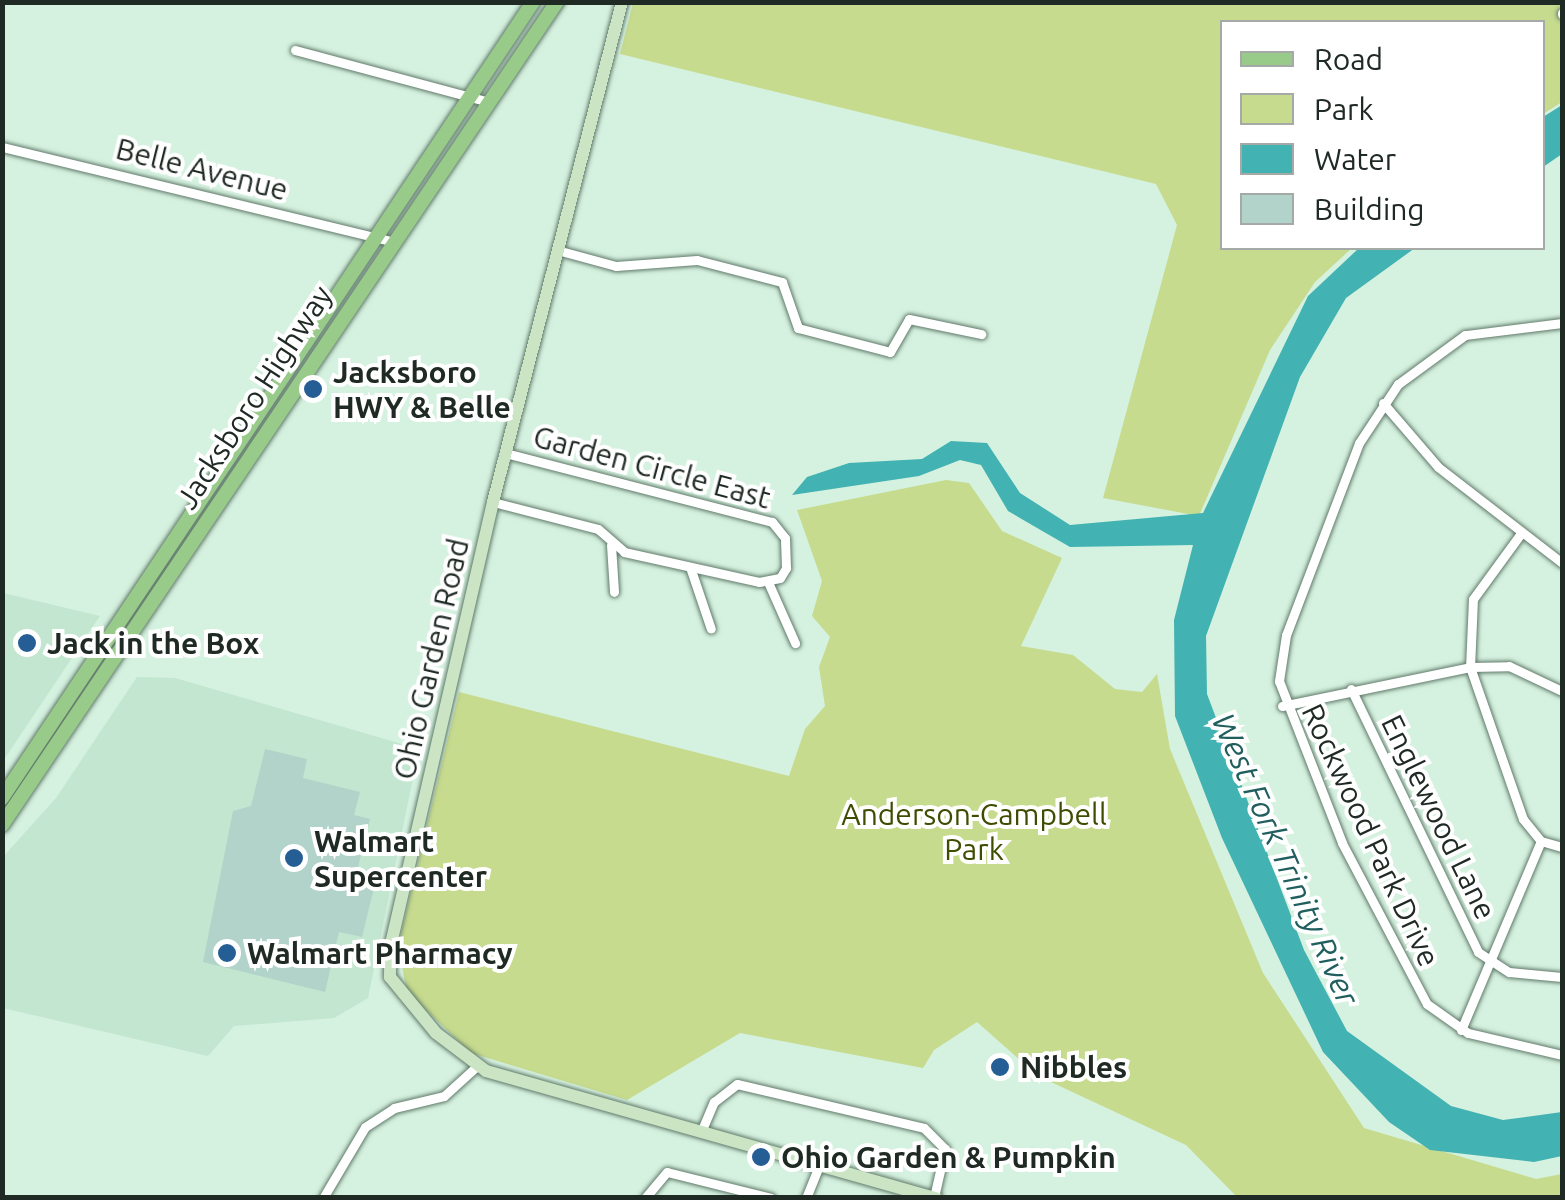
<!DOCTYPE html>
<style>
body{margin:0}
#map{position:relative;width:1565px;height:1200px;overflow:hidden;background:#d5f1df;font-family:Ubuntu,sans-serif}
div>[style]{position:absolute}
.built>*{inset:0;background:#c3e6d0}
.green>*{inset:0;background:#c6db8e}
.water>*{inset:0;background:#42b2b2}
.building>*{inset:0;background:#b2d3ca}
.roads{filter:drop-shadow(0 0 2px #617a6b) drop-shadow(0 0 2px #617a6b)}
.street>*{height:9px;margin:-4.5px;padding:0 4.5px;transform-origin:4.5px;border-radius:4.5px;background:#fff}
.secondary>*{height:12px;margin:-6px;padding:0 6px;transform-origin:6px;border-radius:6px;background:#cbe5c4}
.primary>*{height:14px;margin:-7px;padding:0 7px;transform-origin:7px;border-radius:7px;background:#98ca8a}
.dots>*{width:28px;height:28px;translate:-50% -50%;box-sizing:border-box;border:5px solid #fff;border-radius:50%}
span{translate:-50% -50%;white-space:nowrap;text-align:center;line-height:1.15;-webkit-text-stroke:8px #fff;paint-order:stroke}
.street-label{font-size:30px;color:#202a24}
.poi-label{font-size:30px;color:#202a24;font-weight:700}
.left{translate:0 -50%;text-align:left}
.park-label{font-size:30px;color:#3f4d03}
.water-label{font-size:32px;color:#215e5e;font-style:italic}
.frame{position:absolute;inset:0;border:5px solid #202a24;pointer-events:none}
.legend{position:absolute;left:1220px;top:20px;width:325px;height:230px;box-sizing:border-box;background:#fff;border:2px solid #a6aaa7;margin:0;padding:12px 18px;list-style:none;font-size:30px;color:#202a24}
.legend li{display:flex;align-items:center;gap:20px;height:50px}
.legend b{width:50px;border:2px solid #a6aaa7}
</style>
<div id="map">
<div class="built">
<div style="clip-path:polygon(3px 593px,100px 616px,3px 761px,2px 593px)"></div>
<div style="clip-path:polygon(137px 677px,175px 678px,419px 749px,368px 998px,334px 1018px,234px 1026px,208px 1056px,3px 1008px,3px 857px,56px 798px)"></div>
</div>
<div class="green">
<div style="clip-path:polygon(633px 3px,1562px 3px,1562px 102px,1543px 114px,1542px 22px,1222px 22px,1222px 248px,1352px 248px,1315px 282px,1270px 350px,1199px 516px,1103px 498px,1177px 225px,1156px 184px,620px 54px)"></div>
<div style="clip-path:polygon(946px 480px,969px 483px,1002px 531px,1062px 558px,1021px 646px,1073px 655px,1115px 689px,1142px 692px,1157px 674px,1170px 749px,1263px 973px,1364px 1128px,1536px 1179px,1562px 1174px,1562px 1197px,1237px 1197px,1186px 1145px,1038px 1076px,977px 1022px,934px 1050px,923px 1068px,740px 1033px,627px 1100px,471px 1053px,407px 992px,398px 946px,459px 692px,789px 776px,805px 729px,825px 706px,819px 667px,830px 637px,812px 616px,822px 581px,797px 510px)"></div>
</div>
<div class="water">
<div style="clip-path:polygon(1562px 105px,1562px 154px,1543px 167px,1543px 117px)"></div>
<div style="clip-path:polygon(1359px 248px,1415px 248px,1346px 298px,1300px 377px,1206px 636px,1207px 694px,1304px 950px,1347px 1031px,1451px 1106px,1503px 1120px,1562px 1112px,1562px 1156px,1534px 1162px,1430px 1150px,1389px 1122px,1323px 1052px,1222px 838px,1175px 716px,1174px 620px,1193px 545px,1070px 547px,1008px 511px,981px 465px,960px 460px,919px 476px,792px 495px,807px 477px,849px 463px,922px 459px,951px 441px,987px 443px,1020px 493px,1070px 525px,1203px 513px,1308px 296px)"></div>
</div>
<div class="building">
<div style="clip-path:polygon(265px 749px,307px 759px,303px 778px,360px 792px,354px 815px,370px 819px,355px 879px,375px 884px,362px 937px,339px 932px,325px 992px,203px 962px,233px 811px,251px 806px)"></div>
</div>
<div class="roads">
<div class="street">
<div style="left:1562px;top:14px;width:1px;rotate:-90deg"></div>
<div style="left:295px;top:50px;width:197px;rotate:15deg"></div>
<div style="left:2px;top:147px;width:399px;rotate:13.6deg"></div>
<div style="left:557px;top:250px;width:61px;rotate:15.2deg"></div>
<div style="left:616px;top:266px;width:81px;rotate:-4.2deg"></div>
<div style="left:697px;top:260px;width:88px;rotate:14.5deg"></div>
<div style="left:782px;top:282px;width:49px;rotate:70.8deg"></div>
<div style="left:798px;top:328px;width:95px;rotate:14.6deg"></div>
<div style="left:890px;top:352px;width:38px;rotate:-60deg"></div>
<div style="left:909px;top:319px;width:74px;rotate:11.8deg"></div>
<div style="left:1562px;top:323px;width:98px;rotate:172.9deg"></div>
<div style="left:1465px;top:335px;width:83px;rotate:143.8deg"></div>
<div style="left:1398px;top:384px;width:71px;rotate:123.5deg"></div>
<div style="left:1359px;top:443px;width:205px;rotate:110.8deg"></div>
<div style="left:1286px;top:635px;width:47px;rotate:98.7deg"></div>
<div style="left:1279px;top:681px;width:174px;rotate:68.7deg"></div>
<div style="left:1342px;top:843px;width:182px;rotate:62.2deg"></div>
<div style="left:1427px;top:1004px;width:50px;rotate:35.3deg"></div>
<div style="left:1468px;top:1033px;width:97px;rotate:13.2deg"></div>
<div style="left:1383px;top:403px;width:84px;rotate:49.3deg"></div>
<div style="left:1438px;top:467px;width:157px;rotate:37.7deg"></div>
<div style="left:493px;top:502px;width:108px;rotate:14.4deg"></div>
<div style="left:598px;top:529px;width:35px;rotate:41deg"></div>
<div style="left:624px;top:552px;width:138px;rotate:12.5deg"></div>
<div style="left:759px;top:582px;width:21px;rotate:-11deg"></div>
<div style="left:780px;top:578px;width:12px;rotate:-59deg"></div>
<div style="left:786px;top:568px;width:30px;rotate:-92deg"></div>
<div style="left:785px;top:538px;width:21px;rotate:-129deg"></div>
<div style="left:772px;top:522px;width:276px;rotate:-165.5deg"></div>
<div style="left:1519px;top:536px;width:78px;rotate:126.1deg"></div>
<div style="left:1473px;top:599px;width:68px;rotate:92.5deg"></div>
<div style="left:1470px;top:667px;width:161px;rotate:70.8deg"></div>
<div style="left:1523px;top:819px;width:28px;rotate:51deg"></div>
<div style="left:1541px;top:841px;width:22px;rotate:16deg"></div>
<div style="left:611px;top:545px;width:47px;rotate:86.3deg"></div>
<div style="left:690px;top:567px;width:65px;rotate:71.3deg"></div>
<div style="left:768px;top:582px;width:67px;rotate:66.1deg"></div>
<div style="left:1351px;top:689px;width:292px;rotate:64.2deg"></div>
<div style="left:1478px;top:952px;width:37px;rotate:33deg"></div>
<div style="left:1509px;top:972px;width:53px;rotate:5.4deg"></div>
<div style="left:1282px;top:706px;width:192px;rotate:-11.7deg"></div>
<div style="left:1470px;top:667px;width:39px;rotate:-1deg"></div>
<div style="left:1509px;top:666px;width:59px;rotate:25.3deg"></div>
<div style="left:1461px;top:1030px;width:205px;rotate:-67.1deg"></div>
<div style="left:701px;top:1132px;width:33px;rotate:-67deg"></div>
<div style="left:714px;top:1102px;width:29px;rotate:-38deg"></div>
<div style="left:737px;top:1084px;width:192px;rotate:13.2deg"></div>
<div style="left:924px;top:1128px;width:30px;rotate:45deg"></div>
<div style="left:945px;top:1149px;width:49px;rotate:102.9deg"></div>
<div style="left:323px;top:1198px;width:82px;rotate:-59.4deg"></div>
<div style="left:365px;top:1127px;width:35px;rotate:-33deg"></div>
<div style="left:394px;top:1108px;width:51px;rotate:-13.5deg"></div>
<div style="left:444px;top:1096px;width:45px;rotate:-42.3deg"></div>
<div style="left:645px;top:1198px;width:34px;rotate:-50deg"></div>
<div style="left:667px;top:1172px;width:107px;rotate:14deg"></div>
<div style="left:806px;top:1198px;width:35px;rotate:-68deg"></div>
</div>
<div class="secondary">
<div style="left:622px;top:2px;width:516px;rotate:104.47deg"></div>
<div style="left:493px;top:502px;width:454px;rotate:103deg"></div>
<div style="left:391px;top:944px;width:33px;rotate:92deg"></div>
<div style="left:390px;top:977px;width:72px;rotate:50.6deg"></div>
<div style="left:436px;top:1033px;width:63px;rotate:37.2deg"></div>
<div style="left:486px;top:1071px;width:468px;rotate:15.8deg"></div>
</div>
<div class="primary">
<div style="left:2px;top:798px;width:957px;rotate:-56.29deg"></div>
<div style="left:2px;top:825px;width:993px;rotate:-56.01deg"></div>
</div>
</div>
<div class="dots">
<div style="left:313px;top:389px;background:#255d95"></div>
<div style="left:27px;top:643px;background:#255d95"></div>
<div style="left:294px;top:858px;background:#255d95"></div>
<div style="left:227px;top:953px;background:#255d95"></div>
<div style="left:1000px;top:1067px;background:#255d95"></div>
<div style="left:761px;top:1157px;background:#255d95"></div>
</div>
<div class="street-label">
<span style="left:202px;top:169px;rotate:14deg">Belle Avenue</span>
<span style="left:254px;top:397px;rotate:-57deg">Jacksboro Highway</span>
<span style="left:652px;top:467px;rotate:15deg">Garden Circle East</span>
<span style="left:431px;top:659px;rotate:-77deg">Ohio Garden Road</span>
<span style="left:1439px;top:817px;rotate:64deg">Englewood Lane</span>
<span style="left:1371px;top:835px;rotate:65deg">Rockwood Park Drive</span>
</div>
<div class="poi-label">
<span class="left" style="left:333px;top:389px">Jacksboro<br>HWY &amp; Belle</span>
<span class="left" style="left:47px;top:643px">Jack in the Box</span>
<span class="left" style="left:314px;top:858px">Walmart<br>Supercenter</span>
<span class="left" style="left:247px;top:953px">Walmart Pharmacy</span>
<span class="left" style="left:1020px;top:1067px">Nibbles</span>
<span class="left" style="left:781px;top:1157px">Ohio Garden &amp; Pumpkin</span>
</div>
<div class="park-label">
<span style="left:974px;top:831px">Anderson-Campbell<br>Park</span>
</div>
<div class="water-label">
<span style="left:1286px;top:859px;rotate:66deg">West Fork Trinity River</span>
</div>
<div class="frame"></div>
<ul class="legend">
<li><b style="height:12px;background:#98ca8a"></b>Road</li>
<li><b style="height:28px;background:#c6db8e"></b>Park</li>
<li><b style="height:28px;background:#42b2b2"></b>Water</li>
<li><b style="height:28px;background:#b2d3ca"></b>Building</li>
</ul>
</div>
